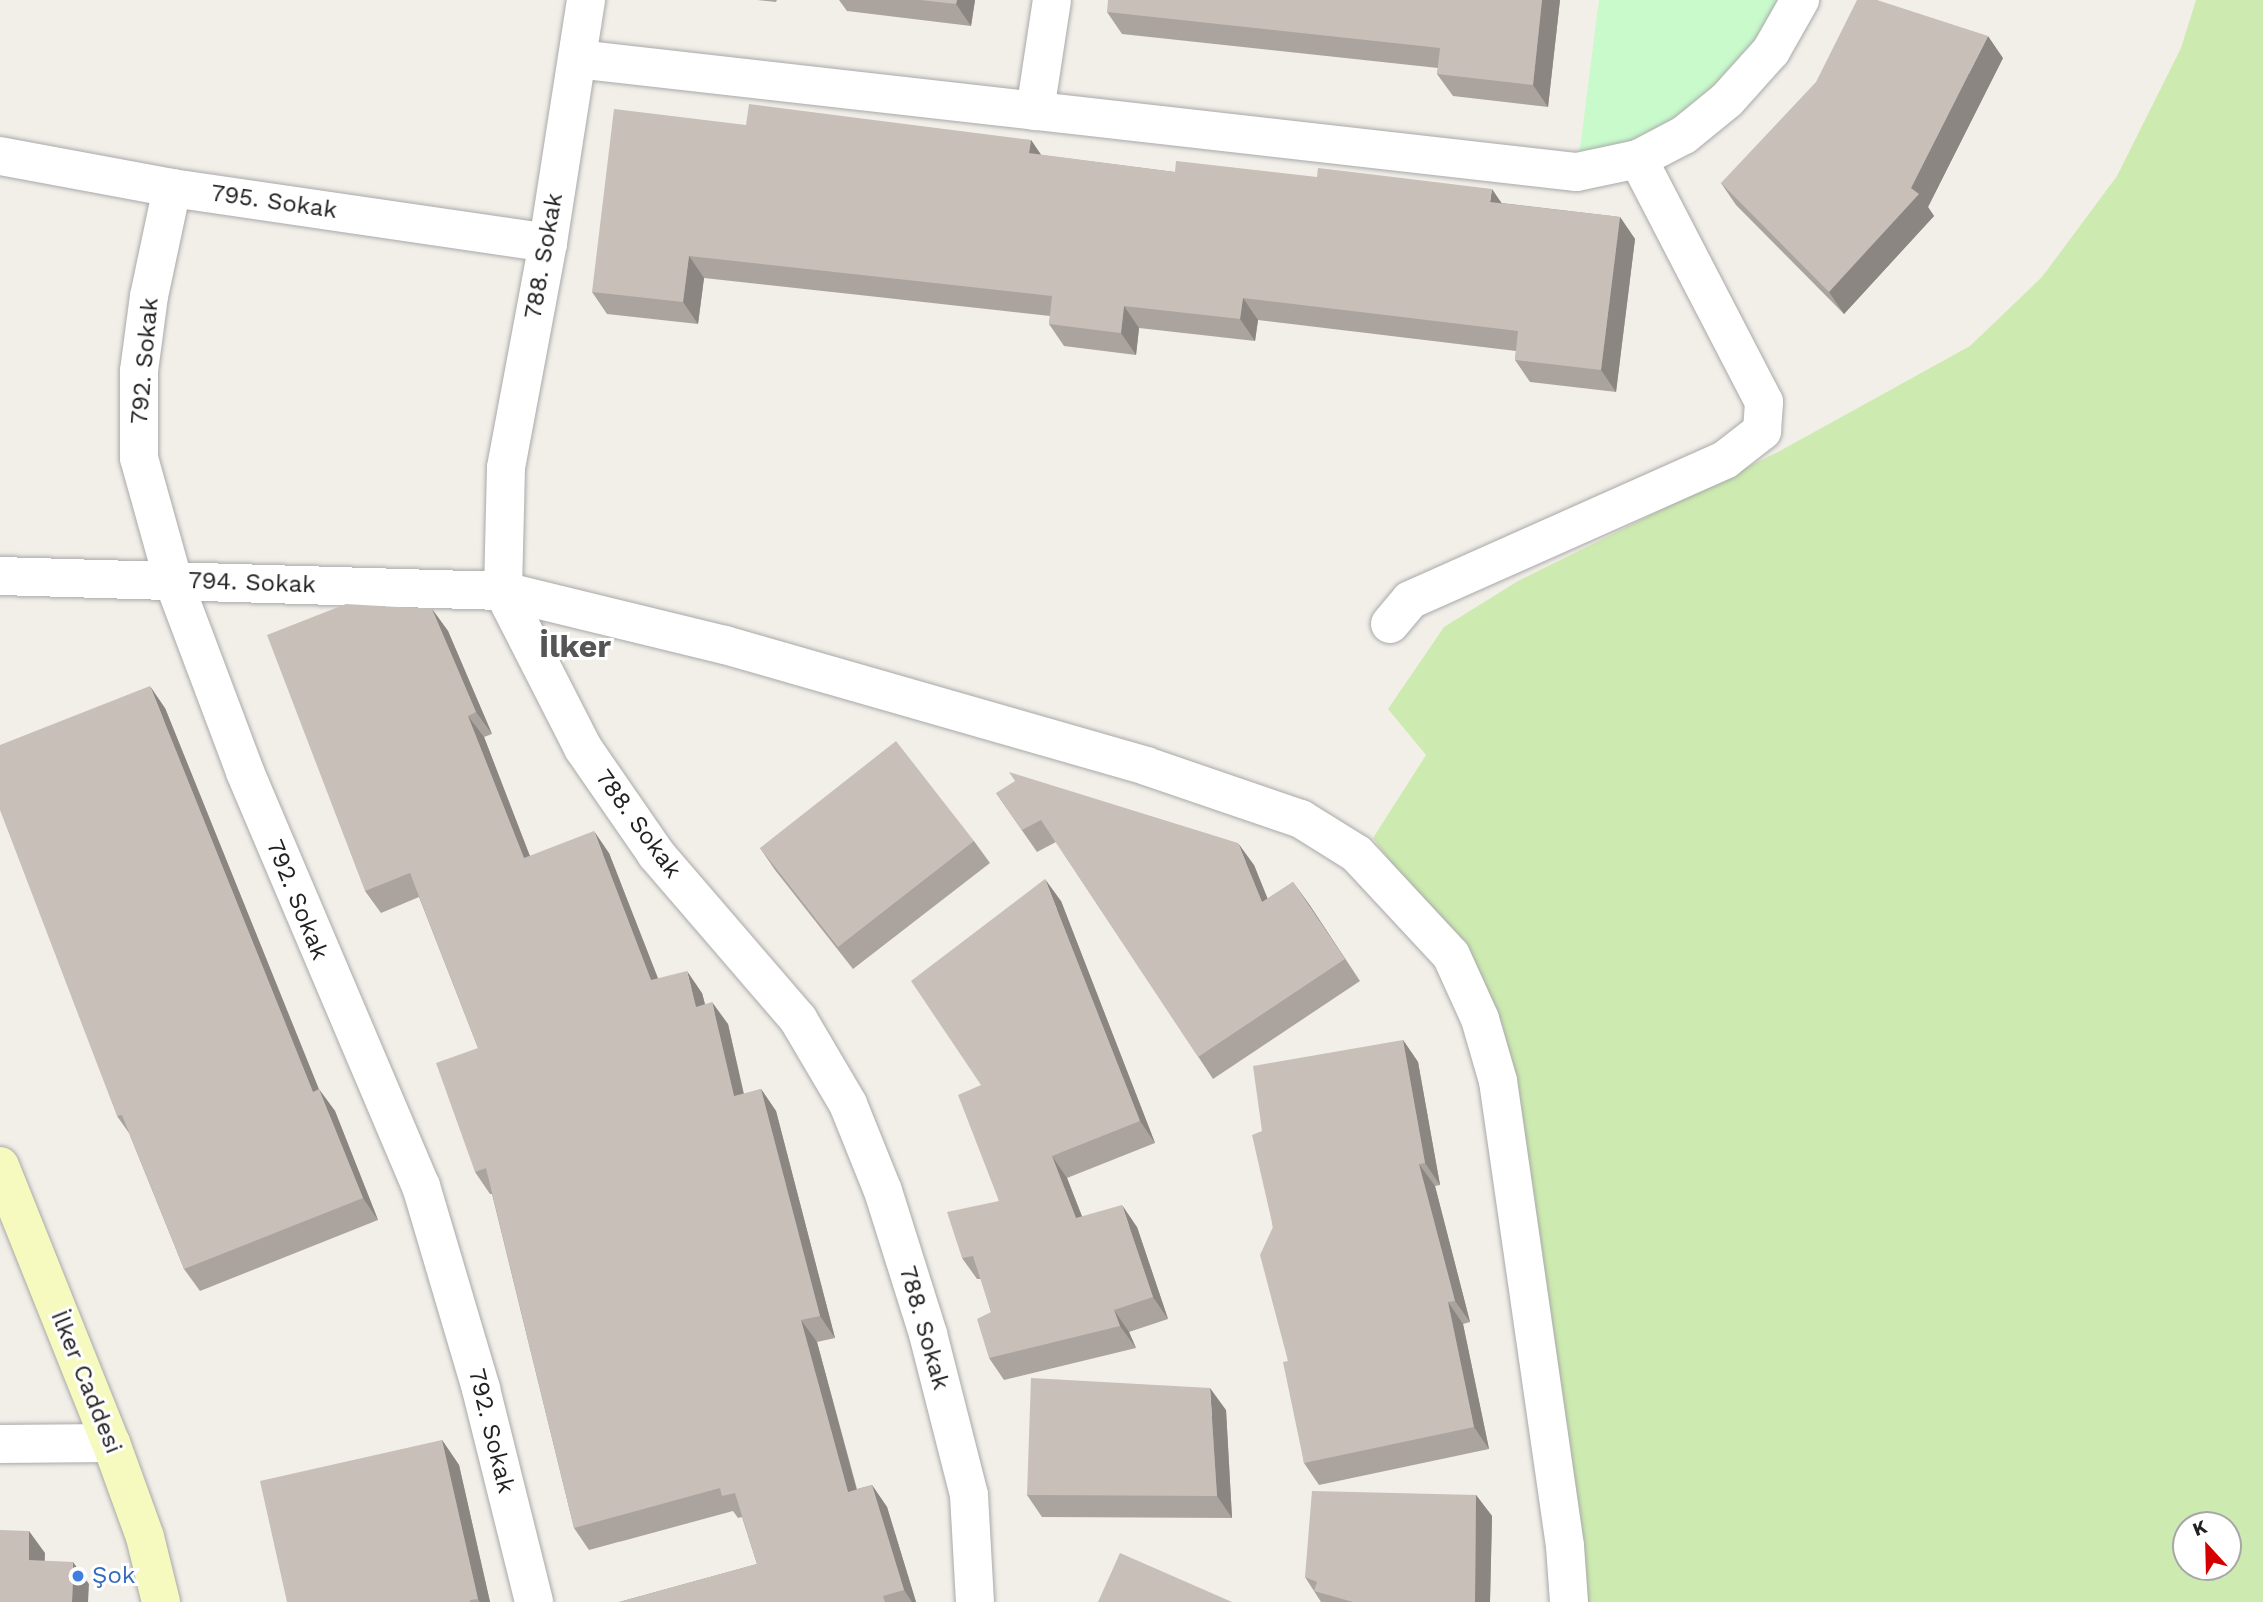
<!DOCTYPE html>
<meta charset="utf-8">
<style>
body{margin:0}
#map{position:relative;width:2263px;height:1602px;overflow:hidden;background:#f2efe9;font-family:"Work Sans",sans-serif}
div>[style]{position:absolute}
.grass>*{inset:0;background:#cdebb0}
.park>*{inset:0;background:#c8facc}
.roads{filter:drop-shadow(0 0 2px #a9a9a9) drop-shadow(0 0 2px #a9a9a9)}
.street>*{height:38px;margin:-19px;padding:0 19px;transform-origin:19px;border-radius:19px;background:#fff}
.secondary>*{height:38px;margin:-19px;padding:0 19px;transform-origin:19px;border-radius:19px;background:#f7fabf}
.wall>*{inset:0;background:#aba49e}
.shaded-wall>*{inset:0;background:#8b8681}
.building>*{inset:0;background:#c7bfb8}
.dots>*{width:19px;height:19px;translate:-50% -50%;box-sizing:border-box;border:4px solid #fff;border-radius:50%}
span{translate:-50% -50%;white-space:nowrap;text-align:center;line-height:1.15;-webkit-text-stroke:6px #fff;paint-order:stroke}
.street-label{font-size:24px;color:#222}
.shop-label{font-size:24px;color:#366cbe}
.left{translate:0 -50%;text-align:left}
.district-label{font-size:32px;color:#555;font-weight:700}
.north{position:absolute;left:2172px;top:1511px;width:70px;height:70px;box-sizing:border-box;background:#fff;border:2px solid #a7a7a7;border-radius:50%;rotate:338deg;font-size:19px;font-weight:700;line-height:28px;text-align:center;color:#222}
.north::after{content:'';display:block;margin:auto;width:24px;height:32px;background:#d40000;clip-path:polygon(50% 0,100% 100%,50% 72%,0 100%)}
</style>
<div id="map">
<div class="grass">
<div style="clip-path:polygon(evenodd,2196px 0,2263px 0,2263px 1602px,1583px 1602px,1512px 1079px,1412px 891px,1373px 838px,1426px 755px,1388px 709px,1444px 627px,1518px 581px,1778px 452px,1970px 346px,2042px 277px,2117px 176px,2181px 48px,2196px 0,2186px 1525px,2228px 1525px,2228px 1567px,2186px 1567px,2186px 1525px)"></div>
</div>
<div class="park">
<div style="clip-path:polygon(1599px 0,1800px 0,1727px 100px,1577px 172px)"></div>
</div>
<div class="roads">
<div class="street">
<div style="left:586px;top:0;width:246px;rotate:98.9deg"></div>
<div style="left:548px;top:243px;width:229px;rotate:100.6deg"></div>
<div style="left:506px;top:468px;width:123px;rotate:91.4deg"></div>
<div style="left:503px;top:591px;width:176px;rotate:63deg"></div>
<div style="left:583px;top:748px;width:129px;rotate:55.4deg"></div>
<div style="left:656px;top:854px;width:218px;rotate:49.3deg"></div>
<div style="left:798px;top:1019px;width:99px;rotate:59.5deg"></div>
<div style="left:848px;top:1104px;width:94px;rotate:68.1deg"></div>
<div style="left:883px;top:1191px;width:150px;rotate:72.5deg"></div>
<div style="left:928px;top:1334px;width:166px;rotate:75.7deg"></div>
<div style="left:969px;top:1495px;width:107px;rotate:86.8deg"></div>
<div style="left:577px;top:59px;width:1006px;rotate:6.45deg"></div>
<div style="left:1577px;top:172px;width:62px;rotate:-12deg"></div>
<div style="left:1638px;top:159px;width:52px;rotate:-27.6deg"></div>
<div style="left:1684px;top:135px;width:55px;rotate:-39.1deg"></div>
<div style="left:1727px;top:100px;width:66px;rotate:-48.1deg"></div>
<div style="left:1771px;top:51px;width:59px;rotate:-60.4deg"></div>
<div style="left:1035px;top:111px;width:112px;rotate:-81.3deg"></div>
<div style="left:0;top:156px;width:175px;rotate:10.5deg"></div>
<div style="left:172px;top:188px;width:380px;rotate:8.3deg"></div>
<div style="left:172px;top:188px;width:110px;rotate:102deg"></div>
<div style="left:149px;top:296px;width:76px;rotate:97.6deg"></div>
<div style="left:139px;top:371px;width:87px;rotate:90deg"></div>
<div style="left:139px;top:458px;width:127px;rotate:74.4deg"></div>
<div style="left:173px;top:580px;width:205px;rotate:69.4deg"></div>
<div style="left:245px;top:772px;width:450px;rotate:67deg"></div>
<div style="left:421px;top:1186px;width:212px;rotate:73.5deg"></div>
<div style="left:481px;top:1389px;width:219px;rotate:76deg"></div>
<div style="left:0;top:576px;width:503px;rotate:1.71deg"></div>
<div style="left:503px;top:591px;width:228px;rotate:13.7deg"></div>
<div style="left:725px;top:645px;width:438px;rotate:16deg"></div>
<div style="left:1146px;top:766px;width:164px;rotate:18.9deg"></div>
<div style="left:1301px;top:819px;width:66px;rotate:32deg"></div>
<div style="left:1357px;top:854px;width:138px;rotate:47.1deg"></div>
<div style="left:1451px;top:955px;width:70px;rotate:65.6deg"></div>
<div style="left:1480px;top:1019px;width:65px;rotate:73.8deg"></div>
<div style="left:1498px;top:1081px;width:470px;rotate:81.8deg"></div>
<div style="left:1565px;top:1546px;width:56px;rotate:85.9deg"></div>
<div style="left:1390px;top:624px;width:31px;rotate:-50deg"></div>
<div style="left:1410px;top:600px;width:346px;rotate:-24deg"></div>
<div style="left:1726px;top:459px;width:46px;rotate:-37.9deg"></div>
<div style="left:1762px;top:431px;width:29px;rotate:-86deg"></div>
<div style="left:1764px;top:402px;width:274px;rotate:-117.4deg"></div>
<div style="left:0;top:1444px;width:111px;rotate:-0.5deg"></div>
</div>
<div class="secondary">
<div style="left:0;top:1166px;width:298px;rotate:68.2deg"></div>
<div style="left:111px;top:1443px;width:100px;rotate:70.1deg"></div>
<div style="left:145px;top:1537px;width:67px;rotate:76.2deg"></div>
</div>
</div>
<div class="wall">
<div style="clip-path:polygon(757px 0,777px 0,776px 2px)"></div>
<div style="clip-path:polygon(839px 0,975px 0,971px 26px,847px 11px)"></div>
<div style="clip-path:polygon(1560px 0,1548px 107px,1453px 96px,1437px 74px,1438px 68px,1122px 34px,1107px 12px)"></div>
<div style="clip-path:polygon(2003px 58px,1928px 207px,1934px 216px,1844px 314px,1736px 205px,1721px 183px)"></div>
<div style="clip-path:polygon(746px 125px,1031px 140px,1041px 155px,1175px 172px,1502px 203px,1620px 217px,1635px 239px,1616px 392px,1530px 382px,1515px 360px,1516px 351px,1258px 320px,1255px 341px,1139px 328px,1136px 355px,1064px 346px,1049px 324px,1050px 316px,704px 278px,698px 324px,607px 314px,592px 292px)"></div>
<div style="clip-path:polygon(432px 609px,448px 631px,492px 734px,484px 737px,530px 856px,609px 853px,658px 978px,702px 993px,705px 1004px,728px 1024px,744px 1094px,761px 1089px,776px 1111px,835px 1338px,817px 1342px,857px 1489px,872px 1485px,887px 1507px,916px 1602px,619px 1602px,757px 1564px,742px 1517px,738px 1518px,733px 1511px,589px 1550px,574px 1528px,492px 1194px,490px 1194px,475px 1172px,478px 1048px,419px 897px,381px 913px,365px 891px)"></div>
<div style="clip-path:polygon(165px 708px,319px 1090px,335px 1111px,378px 1220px,200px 1291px,184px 1269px,129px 1133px,117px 1116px)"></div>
<div style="clip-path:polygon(996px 793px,1254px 865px,1267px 899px,1293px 882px,1360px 981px,1213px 1079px,1056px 842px,1037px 852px)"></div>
<div style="clip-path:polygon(974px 841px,990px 863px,853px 969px,775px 870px,760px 848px)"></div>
<div style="clip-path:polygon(1061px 901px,1155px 1143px,1067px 1178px,1082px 1216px,1137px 1227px,1168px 1319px,1129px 1332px,1136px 1348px,1004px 1380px,989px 1358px,991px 1312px,981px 1279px,977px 1279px,962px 1258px,999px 1201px,981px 1085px)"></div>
<div style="clip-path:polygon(1403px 1040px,1418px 1062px,1440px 1185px,1435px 1186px,1470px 1322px,1463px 1324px,1489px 1449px,1319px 1485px,1304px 1463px,1288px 1361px,1262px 1131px)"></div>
<div style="clip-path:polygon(1226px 1410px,1232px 1518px,1042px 1517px,1027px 1495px)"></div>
<div style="clip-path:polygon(442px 1440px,459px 1465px,490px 1602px,287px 1602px)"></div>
<div style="clip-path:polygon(1476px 1495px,1492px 1516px,1490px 1602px,1321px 1602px,1305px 1577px)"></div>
</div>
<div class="shaded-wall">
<div style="clip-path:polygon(957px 0,975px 0,971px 26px,956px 4px)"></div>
<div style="clip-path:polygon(1542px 0,1560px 0,1548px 107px,1533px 85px)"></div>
<div style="clip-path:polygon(1988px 36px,2003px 58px,1928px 207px,1934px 216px,1844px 314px,1829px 292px,1911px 188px)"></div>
<div style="clip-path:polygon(1031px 140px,1046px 162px,1029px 153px)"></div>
<div style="clip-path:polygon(1492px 189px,1507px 211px,1490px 202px)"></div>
<div style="clip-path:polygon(1620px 217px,1635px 239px,1616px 392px,1601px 370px)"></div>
<div style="clip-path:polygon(689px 256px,704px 278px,698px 324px,683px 302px)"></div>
<div style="clip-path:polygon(1243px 298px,1258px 320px,1255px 341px,1240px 319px)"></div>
<div style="clip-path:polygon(1124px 306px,1139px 328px,1136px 355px,1121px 333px)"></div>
<div style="clip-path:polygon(432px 609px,448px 631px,492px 734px,476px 712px)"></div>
<div style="clip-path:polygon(150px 686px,165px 708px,329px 1114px,313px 1092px)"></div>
<div style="clip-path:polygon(468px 716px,484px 737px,539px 880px,524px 858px)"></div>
<div style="clip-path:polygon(594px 831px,609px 853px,667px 1002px,651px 980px)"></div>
<div style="clip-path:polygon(1238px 843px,1254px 865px,1278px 924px,1262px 902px)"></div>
<div style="clip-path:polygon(1045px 879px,1061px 901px,1155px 1143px,1140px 1121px)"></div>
<div style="clip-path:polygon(1293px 882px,1309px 904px,1360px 981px,1345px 959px)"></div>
<div style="clip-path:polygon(687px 971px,702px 993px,711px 1028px,696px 1007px)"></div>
<div style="clip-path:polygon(712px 1002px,728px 1024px,749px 1118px,734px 1096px)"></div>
<div style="clip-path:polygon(1403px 1040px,1418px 1062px,1440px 1185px,1425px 1163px)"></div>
<div style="clip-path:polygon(319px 1089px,335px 1111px,378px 1220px,363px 1198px)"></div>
<div style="clip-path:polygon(761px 1089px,776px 1111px,835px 1338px,820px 1316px)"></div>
<div style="clip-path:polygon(1052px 1156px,1067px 1178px,1091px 1240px,1076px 1218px)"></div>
<div style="clip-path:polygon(1419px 1164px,1435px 1186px,1470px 1322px,1455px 1301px)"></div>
<div style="clip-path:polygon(1122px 1205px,1137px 1227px,1168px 1319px,1153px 1297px)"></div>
<div style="clip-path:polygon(1448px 1302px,1463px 1324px,1489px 1449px,1474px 1427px)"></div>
<div style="clip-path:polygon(1114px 1310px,1129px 1332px,1136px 1348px,1120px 1326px)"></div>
<div style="clip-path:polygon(801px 1320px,817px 1342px,863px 1514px,848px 1492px)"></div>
<div style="clip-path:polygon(1210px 1388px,1226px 1410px,1232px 1518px,1217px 1496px)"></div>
<div style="clip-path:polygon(442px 1440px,459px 1465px,490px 1602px,480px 1602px,478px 1599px)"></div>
<div style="clip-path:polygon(872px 1485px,887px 1507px,916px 1602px,912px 1602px,904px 1590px)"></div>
<div style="clip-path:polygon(1476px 1495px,1492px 1516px,1490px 1602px,1475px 1602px)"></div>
<div style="clip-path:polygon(29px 1531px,45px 1553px,44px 1582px,29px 1560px)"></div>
<div style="clip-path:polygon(73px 1562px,89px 1584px,88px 1602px,72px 1602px)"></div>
</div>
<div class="building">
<div style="clip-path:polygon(920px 0,957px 0,956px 4px)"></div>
<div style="clip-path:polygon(1108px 0,1542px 0,1533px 85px,1437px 74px,1440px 48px,1107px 12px)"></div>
<div style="clip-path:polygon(1857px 0,1877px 0,1988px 36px,1911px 188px,1919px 194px,1829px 292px,1721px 183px,1816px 82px)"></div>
<div style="clip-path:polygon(749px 104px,1031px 140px,1029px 153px,1175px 172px,1176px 161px,1317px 177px,1318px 168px,1492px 189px,1490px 202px,1620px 217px,1601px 370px,1515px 360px,1518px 331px,1243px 298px,1240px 319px,1124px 306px,1121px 333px,1049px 324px,1052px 296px,689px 256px,683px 302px,592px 292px,614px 109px,746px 125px)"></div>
<div style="clip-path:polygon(346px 604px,432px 609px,476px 712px,468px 716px,524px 858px,594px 831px,651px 980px,687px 971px,696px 1007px,712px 1002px,734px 1096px,761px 1089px,820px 1316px,801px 1320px,848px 1492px,872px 1485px,904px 1590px,883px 1596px,885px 1602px,619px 1602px,757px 1564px,735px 1493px,722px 1496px,720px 1488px,574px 1528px,486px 1168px,475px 1172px,436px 1063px,478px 1048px,410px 873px,365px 891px,267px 635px)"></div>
<div style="clip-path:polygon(150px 686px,313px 1092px,319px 1089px,363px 1198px,184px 1269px,122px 1115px,117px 1116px,0 810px,0 745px)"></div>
<div style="clip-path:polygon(896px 741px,974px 841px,838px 947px,760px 848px)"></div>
<div style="clip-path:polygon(1009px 772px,1238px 843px,1262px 902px,1293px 882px,1345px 959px,1198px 1057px,1041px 820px,1022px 830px,996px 793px,1015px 781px)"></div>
<div style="clip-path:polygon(1045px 879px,1140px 1121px,1052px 1156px,1076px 1218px,1122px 1205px,1153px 1297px,1114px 1310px,1120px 1326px,989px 1358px,977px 1319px,991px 1312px,973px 1256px,962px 1258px,947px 1212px,999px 1201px,958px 1095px,981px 1085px,911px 981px)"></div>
<div style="clip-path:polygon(1403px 1040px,1425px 1163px,1419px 1164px,1455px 1301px,1448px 1302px,1474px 1427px,1304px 1463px,1283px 1362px,1288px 1361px,1260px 1255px,1273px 1227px,1252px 1135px,1262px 1131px,1253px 1066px)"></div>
<div style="clip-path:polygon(1031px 1378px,1210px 1388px,1217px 1496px,1027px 1495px)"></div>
<div style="clip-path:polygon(442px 1440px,478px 1599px,470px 1600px,470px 1602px,287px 1602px,260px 1481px)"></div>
<div style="clip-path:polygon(1312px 1491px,1476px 1495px,1475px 1602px,1353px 1602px,1314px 1591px,1317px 1582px,1305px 1577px)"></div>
<div style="clip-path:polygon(0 1530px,29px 1531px,29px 1560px,73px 1562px,72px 1602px,0 1602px)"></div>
<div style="clip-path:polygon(1120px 1553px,1232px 1602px,1098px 1602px)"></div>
</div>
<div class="dots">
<div style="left:78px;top:1576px;background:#3f7fe0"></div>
</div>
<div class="street-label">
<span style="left:274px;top:202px;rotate:8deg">795. Sokak</span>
<span style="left:544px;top:256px;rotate:-80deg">788. Sokak</span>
<span style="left:145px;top:361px;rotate:-85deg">792. Sokak</span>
<span style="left:252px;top:583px;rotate:2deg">794. Sokak</span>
<span style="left:638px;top:824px;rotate:54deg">788. Sokak</span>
<span style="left:297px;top:900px;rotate:68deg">792. Sokak</span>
<span style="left:924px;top:1328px;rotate:74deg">788. Sokak</span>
<span style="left:86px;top:1382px;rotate:68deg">İlker Caddesi</span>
<span style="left:491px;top:1431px;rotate:76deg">792. Sokak</span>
</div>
<div class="shop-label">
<span class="left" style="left:92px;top:1576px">Şok</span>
</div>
<div class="district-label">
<span style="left:575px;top:646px">İlker</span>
</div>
<div class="north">K</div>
</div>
